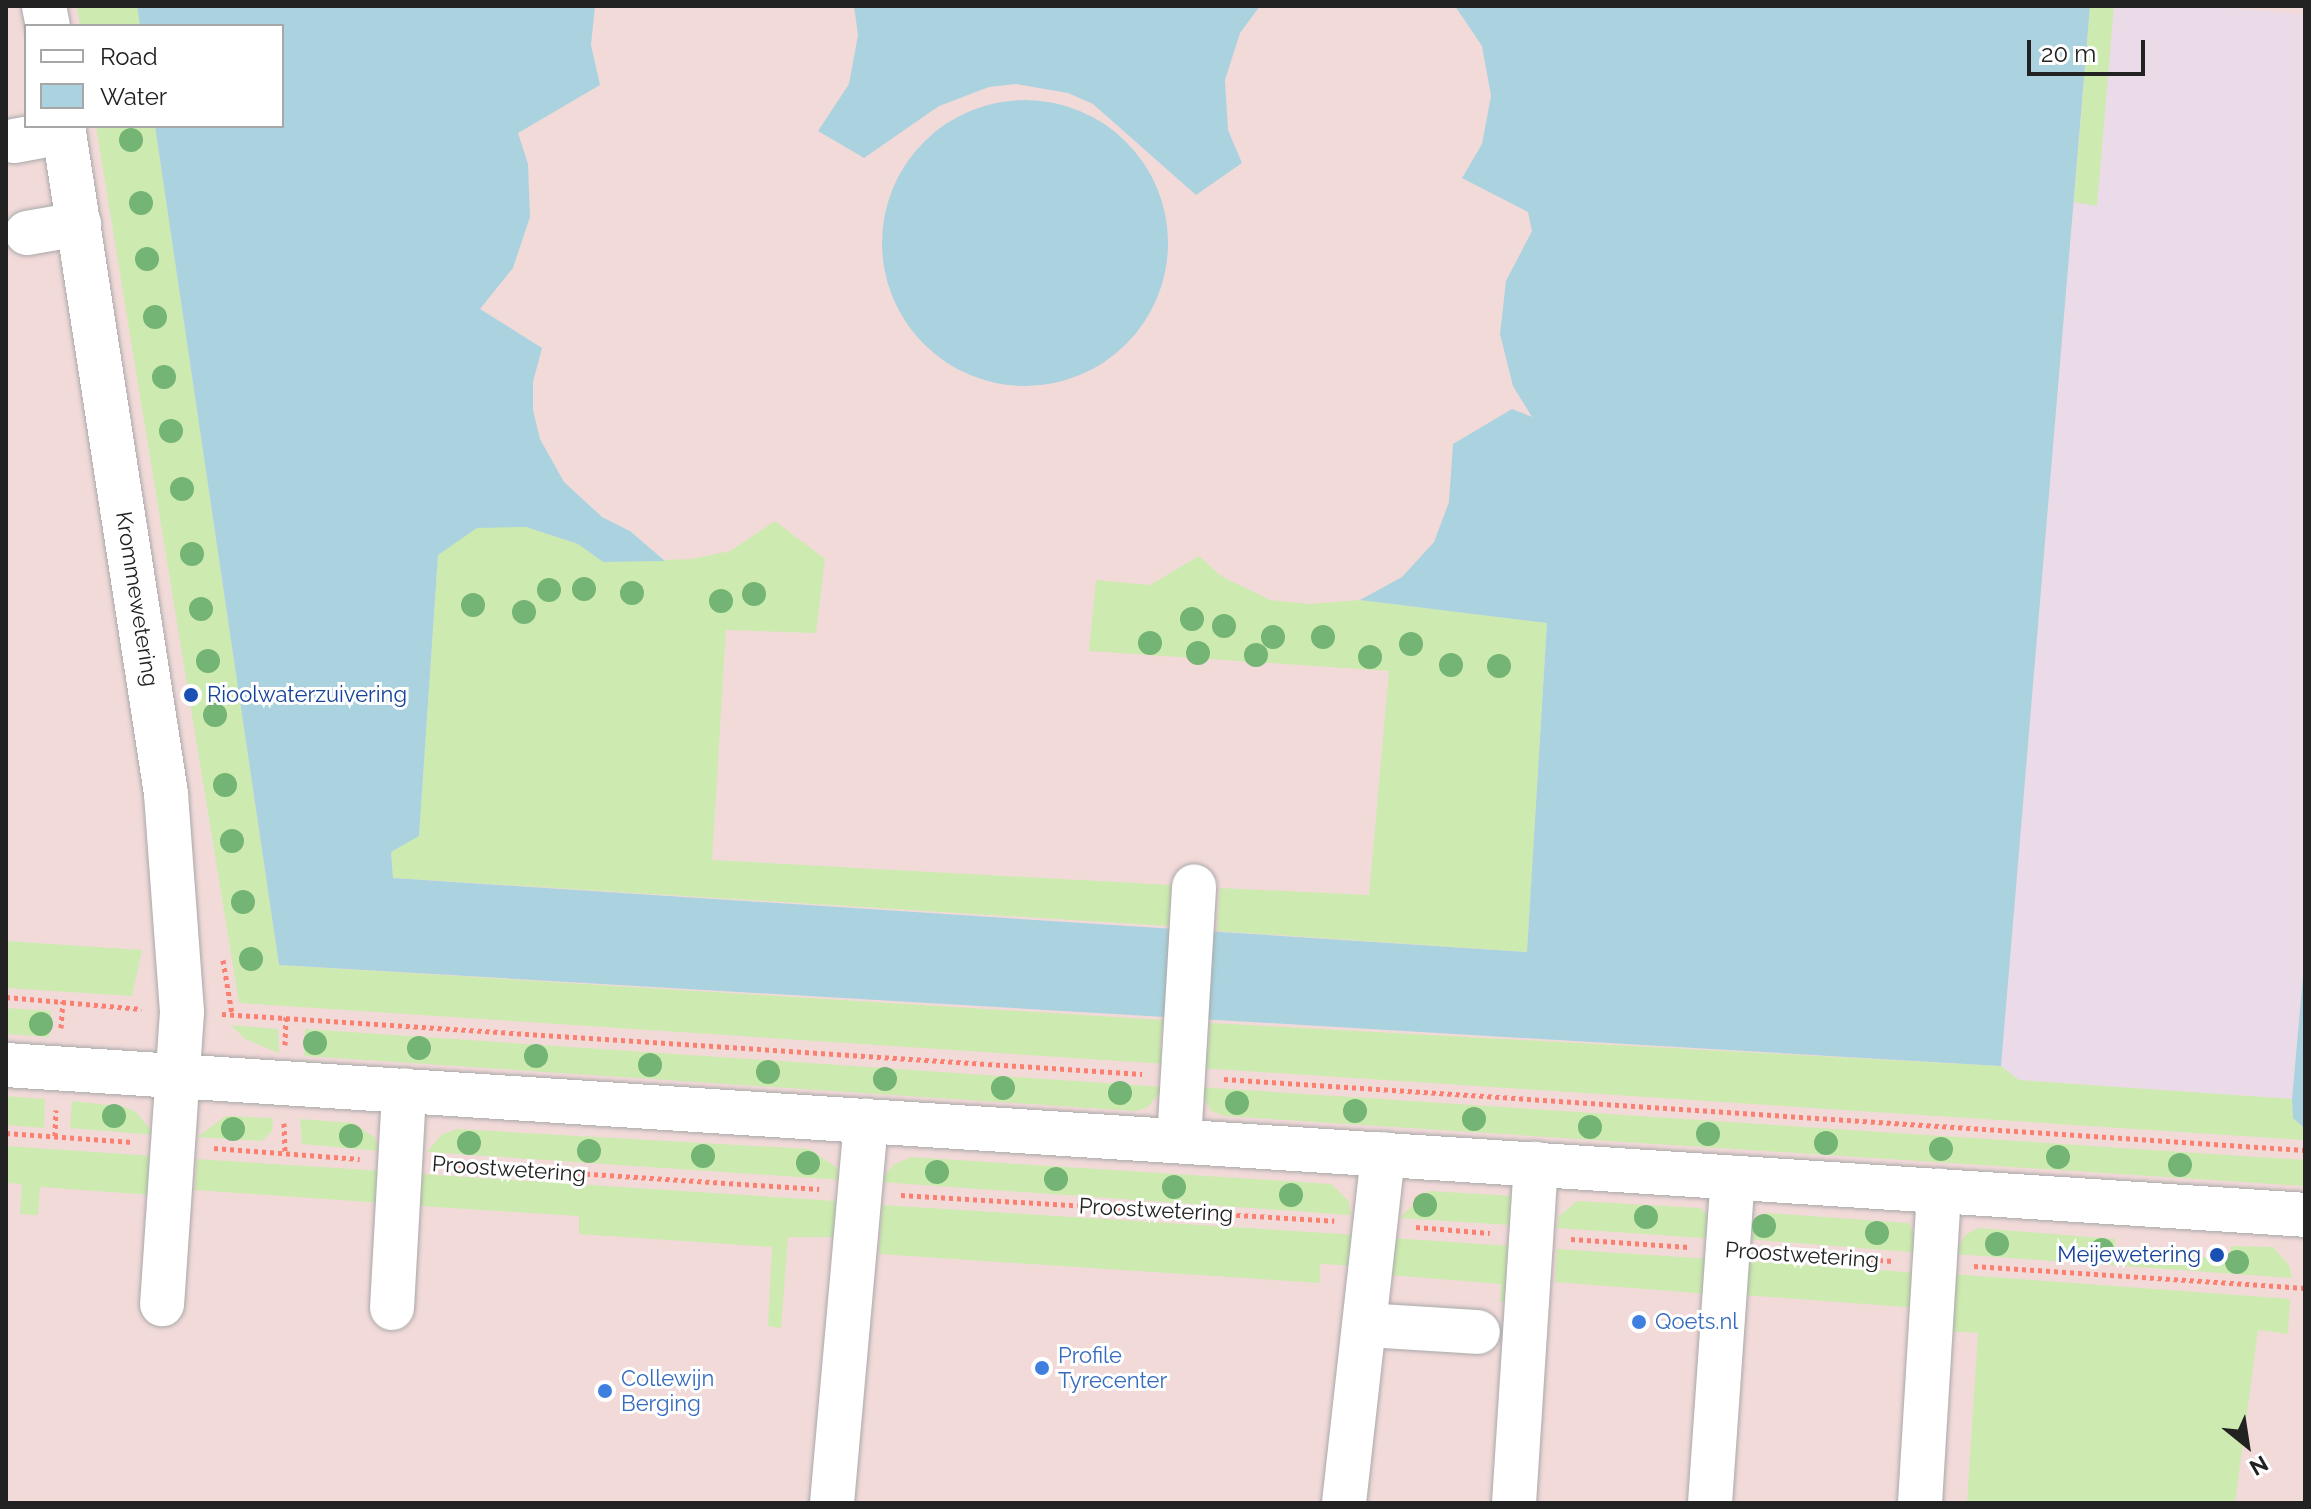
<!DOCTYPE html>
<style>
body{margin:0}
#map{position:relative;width:2311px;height:1509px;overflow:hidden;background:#f2efe9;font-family:Raleway,sans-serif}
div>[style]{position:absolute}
.commercial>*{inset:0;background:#f2dad9}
.industrial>*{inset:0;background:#ebdbe8}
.grass>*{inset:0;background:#cdebb0}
.water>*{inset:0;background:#aad3df}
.round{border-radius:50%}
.path>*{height:5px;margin-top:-2.5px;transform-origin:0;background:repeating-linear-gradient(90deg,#fa8072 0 4px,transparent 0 8px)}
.roads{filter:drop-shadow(0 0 2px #a9a9a9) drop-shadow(0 0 2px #a9a9a9)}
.minor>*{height:44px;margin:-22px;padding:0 22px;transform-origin:22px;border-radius:22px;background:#fff}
.trees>*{width:24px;height:24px;margin:-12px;border-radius:50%;background:#74b475}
.dots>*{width:22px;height:22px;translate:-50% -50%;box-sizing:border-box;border:4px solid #fff;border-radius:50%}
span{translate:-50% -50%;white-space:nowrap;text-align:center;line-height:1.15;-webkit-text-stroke:6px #fff;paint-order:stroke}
.street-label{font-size:22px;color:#222}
.transit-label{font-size:22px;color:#164399}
.left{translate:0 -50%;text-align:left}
.right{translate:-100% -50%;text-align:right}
.shop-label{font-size:22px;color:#366cbe}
.frame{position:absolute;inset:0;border:8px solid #222;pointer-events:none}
.legend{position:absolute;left:24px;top:24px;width:260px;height:104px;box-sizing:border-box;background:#fff;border:2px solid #a7a7a7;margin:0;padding:10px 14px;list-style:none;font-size:24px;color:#222}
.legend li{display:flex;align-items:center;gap:16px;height:40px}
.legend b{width:40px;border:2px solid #a7a7a7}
.north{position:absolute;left:2207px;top:1405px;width:80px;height:80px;-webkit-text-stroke:6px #fff;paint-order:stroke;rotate:150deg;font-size:22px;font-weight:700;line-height:32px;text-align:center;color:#222}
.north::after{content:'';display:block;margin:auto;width:28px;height:36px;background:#222;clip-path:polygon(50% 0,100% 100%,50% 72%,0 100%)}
.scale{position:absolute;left:2027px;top:40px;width:118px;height:36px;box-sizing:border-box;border:4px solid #222;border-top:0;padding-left:10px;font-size:24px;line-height:28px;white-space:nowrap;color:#222;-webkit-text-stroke:6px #fff;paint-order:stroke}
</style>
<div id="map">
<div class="commercial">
<div style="clip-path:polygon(evenodd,6px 6px,2305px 6px,2305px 1503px,6px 1503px,6px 6px,26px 26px,282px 26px,282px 126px,26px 126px,26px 26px)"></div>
</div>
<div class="industrial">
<div style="clip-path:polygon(2114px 6px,2216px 6px,2305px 15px,2305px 955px,2292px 1099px,2019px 1080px,2001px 1066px,2074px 202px,2097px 205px)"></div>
</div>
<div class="grass">
<div style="clip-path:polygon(77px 6px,137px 6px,140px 26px,80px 26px)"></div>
<div style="clip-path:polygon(2090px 6px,2114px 6px,2097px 206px,2074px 202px)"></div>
<div style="clip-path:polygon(96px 126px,155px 126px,279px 965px,1163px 1020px,1160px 1048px,1167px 1049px,1166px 1064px,239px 1003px)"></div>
<div style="clip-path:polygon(775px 521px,825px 559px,816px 633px,726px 630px,712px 860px,1172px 885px,1169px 926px,393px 878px,391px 852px,419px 835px,438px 555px,476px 527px,526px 527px,578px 544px,603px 562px,692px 559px,730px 551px)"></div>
<div style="clip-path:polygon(1199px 556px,1221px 576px,1270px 600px,1310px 604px,1360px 600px,1547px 623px,1527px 952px,1217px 931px,1220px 888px,1369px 895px,1389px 671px,1089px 651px,1096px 580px,1150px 585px)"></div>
<div style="clip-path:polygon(6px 941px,142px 950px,132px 996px,6px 988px)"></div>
<div style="clip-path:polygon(6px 1008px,51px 1011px,49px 1037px,6px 1034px)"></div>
<div style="clip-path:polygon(1210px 1023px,2001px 1066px,2019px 1080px,2292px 1099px,2293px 1118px,2305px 1126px,2305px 1140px,1200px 1068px,1201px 1052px,1208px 1052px)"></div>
<div style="clip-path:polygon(231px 1025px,278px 1029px,279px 1053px,245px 1039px)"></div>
<div style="clip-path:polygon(305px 1029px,1164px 1087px,1148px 1107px,1136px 1111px,304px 1056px)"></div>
<div style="clip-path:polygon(1199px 1087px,2305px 1160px,2305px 1186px,1224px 1116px,1211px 1111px)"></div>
<div style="clip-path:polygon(6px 1096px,45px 1099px,44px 1128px,6px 1125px)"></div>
<div style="clip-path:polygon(72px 1101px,125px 1107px,136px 1112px,155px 1135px,70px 1128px)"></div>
<div style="clip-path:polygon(226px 1116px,273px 1118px,272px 1131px,262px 1141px,197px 1137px)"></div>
<div style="clip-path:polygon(300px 1119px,353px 1123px,375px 1138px,379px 1151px,302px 1144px)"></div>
<div style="clip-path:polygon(457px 1129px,809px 1149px,836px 1167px,842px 1180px,427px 1152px,441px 1135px)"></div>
<div style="clip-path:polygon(6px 1146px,154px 1156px,152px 1195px,40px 1187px,38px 1215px,20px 1214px,22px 1184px,6px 1183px)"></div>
<div style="clip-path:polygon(911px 1157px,1331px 1184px,1349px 1201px,1351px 1215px,880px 1182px,893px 1165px)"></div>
<div style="clip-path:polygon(197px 1159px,384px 1171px,382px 1203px,195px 1190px)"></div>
<div style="clip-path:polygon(421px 1174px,837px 1201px,835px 1237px,788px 1237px,781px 1328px,768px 1326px,772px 1247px,579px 1234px,579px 1216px,420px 1206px)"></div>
<div style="clip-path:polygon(1429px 1191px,1514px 1196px,1528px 1226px,1399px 1218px)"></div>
<div style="clip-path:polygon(1577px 1201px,1700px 1208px,1710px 1217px,1717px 1239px,1557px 1228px,1559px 1216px)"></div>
<div style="clip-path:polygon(882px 1205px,1358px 1235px,1358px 1266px,1320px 1264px,1320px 1283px,879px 1254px)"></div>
<div style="clip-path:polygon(1766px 1213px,1909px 1223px,1922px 1253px,1746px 1239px,1753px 1221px)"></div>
<div style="clip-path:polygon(1979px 1228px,2115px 1239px,2115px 1251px,2229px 1259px,2231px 1246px,2273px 1247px,2289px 1265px,2292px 1278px,1955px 1254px,1965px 1235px)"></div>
<div style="clip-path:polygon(1392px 1238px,1526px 1247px,1520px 1303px,1500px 1302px,1501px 1284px,1389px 1275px)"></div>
<div style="clip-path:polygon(1557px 1249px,1712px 1259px,1710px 1294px,1555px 1282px)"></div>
<div style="clip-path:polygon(1746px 1261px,1921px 1273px,1918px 1308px,1743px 1295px)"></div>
<div style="clip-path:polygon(1951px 1274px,2290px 1299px,2288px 1334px,2258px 1330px,2235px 1503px,1967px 1503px,1978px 1333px,1948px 1331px)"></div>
</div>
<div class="water">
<div style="clip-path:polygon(137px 6px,595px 6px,591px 45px,600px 85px,518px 133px,528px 164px,530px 217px,513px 268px,480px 309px,542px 348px,533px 382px,533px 410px,540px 439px,564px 482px,602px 517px,630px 531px,665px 561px,603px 562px,578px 544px,526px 527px,477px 528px,438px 555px,419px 836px,391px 852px,393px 878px,1527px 952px,1547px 623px,1360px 600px,1402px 577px,1434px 542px,1449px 502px,1453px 444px,1512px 409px,1532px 417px,1513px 386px,1500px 334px,1506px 281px,1532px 231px,1528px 212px,1462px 178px,1482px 144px,1491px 96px,1482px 46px,1455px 6px,2090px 6px,2001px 1066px,279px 965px,155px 126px,282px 126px,282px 26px,140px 26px)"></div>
<div style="clip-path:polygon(854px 6px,1260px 6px,1240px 33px,1225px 80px,1228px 130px,1242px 163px,1196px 195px,1093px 104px,1068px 93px,1016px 84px,989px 87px,939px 106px,864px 158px,818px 131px,849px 84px,858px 35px)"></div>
<div class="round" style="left:882px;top:100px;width:286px;height:286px"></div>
<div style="clip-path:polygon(2305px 955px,2305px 1126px,2303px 1127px,2293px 1118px,2292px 1099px)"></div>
</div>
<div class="path">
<div style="left:223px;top:960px;width:55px;rotate:80.5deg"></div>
<div style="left:6px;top:997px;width:136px;rotate:5.1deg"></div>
<div style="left:222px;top:1014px;width:922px;rotate:3.73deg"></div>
<div style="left:61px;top:1028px;width:27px;rotate:-86deg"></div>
<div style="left:285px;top:1045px;width:29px;rotate:-88deg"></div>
<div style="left:1224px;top:1079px;width:1083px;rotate:3.76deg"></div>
<div style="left:284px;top:1123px;width:31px;rotate:88deg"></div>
<div style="left:6px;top:1133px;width:127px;rotate:4.1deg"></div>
<div style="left:55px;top:1136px;width:26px;rotate:-88deg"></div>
<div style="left:214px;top:1148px;width:146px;rotate:4.3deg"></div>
<div style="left:442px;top:1164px;width:378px;rotate:3.8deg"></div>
<div style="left:901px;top:1195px;width:434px;rotate:3.4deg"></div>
<div style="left:1416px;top:1227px;width:74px;rotate:4.6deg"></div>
<div style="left:1571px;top:1239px;width:118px;rotate:3.9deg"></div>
<div style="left:1767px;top:1252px;width:126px;rotate:4.1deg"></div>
<div style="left:1974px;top:1266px;width:332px;rotate:3.8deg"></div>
</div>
<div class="roads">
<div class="minor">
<div style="left:44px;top:6px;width:20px;rotate:79deg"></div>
<div style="left:63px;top:126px;width:676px;rotate:81.23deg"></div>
<div style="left:166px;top:794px;width:219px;rotate:85.8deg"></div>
<div style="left:182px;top:1012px;width:293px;rotate:93.9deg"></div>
<div style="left:14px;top:141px;width:51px;rotate:-10.2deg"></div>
<div style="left:27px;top:233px;width:53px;rotate:-9.8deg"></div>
<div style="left:6px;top:1065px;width:2304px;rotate:3.73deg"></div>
<div style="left:1179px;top:1141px;width:255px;rotate:-86.6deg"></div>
<div style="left:392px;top:1308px;width:218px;rotate:-86.8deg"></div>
<div style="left:1366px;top:1325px;width:112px;rotate:3.6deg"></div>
<div style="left:832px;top:1503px;width:384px;rotate:-84.9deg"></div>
<div style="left:1344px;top:1503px;width:351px;rotate:-83.6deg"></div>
<div style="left:1514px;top:1503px;width:340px;rotate:-86.3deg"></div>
<div style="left:1710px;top:1503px;width:326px;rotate:-86deg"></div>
<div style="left:1920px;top:1503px;width:313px;rotate:-86.5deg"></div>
</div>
</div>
<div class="trees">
<div style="left:131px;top:140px"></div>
<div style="left:141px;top:203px"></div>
<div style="left:147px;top:259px"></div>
<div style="left:155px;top:317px"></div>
<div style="left:164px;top:377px"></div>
<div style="left:171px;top:431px"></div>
<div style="left:182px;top:489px"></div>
<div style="left:192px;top:554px"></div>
<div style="left:584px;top:589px"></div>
<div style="left:549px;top:590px"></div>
<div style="left:632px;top:593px"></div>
<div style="left:754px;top:594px"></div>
<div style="left:721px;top:601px"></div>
<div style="left:473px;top:605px"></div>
<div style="left:201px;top:609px"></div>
<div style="left:524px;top:612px"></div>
<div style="left:1192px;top:619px"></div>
<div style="left:1224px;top:626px"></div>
<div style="left:1273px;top:637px"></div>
<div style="left:1323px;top:637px"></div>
<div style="left:1150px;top:643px"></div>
<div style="left:1411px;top:644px"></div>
<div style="left:1198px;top:653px"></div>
<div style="left:1256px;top:655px"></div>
<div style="left:1370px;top:657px"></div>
<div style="left:208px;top:661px"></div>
<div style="left:1451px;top:665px"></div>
<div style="left:1499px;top:666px"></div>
<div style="left:215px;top:715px"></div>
<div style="left:225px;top:785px"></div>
<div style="left:232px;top:841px"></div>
<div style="left:243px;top:902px"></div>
<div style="left:251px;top:959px"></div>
<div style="left:41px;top:1024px"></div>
<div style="left:315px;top:1043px"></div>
<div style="left:419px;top:1048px"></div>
<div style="left:536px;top:1056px"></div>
<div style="left:650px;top:1065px"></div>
<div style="left:768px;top:1072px"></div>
<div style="left:885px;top:1079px"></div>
<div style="left:1003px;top:1088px"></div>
<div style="left:1120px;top:1093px"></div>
<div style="left:1237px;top:1103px"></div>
<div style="left:1355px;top:1111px"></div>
<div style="left:114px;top:1116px"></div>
<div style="left:1474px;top:1119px"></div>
<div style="left:1590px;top:1127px"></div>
<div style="left:233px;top:1129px"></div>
<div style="left:1708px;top:1134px"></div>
<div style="left:351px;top:1136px"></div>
<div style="left:469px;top:1143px"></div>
<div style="left:1826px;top:1143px"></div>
<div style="left:1941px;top:1149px"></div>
<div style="left:589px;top:1151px"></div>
<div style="left:703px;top:1156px"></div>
<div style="left:2058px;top:1157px"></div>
<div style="left:808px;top:1163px"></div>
<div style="left:2180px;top:1165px"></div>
<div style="left:937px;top:1172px"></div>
<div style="left:1056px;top:1179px"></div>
<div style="left:1174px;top:1187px"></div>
<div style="left:1291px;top:1195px"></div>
<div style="left:1425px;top:1205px"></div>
<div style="left:1646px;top:1217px"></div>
<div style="left:1764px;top:1226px"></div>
<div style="left:1877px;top:1233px"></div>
<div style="left:1997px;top:1244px"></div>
<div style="left:2102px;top:1250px"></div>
<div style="left:2237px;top:1262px"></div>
</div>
<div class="dots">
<div style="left:191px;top:695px;background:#1a4fb4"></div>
<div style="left:2217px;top:1255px;background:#1a4fb4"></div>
<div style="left:1639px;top:1322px;background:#3f7fe0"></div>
<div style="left:1042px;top:1368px;background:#3f7fe0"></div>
<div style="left:605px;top:1391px;background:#3f7fe0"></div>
</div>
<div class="street-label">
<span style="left:137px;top:599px;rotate:81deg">Krommewetering</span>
<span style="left:509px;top:1169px;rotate:4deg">Proostwetering</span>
<span style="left:1156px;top:1210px;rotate:3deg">Proostwetering</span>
<span style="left:1802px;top:1255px;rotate:4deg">Proostwetering</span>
</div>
<div class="transit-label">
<span class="left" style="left:207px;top:695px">Rioolwaterzuivering</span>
<span class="right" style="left:2201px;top:1255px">Meijewetering</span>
</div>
<div class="shop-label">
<span class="left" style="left:1655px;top:1322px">Qoets.nl</span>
<span class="left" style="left:1058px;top:1368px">Profile<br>Tyrecenter</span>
<span class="left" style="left:621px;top:1391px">Collewijn<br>Berging</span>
</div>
<div class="frame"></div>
<ul class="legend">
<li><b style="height:10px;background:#fff"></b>Road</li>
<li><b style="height:22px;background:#aad3df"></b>Water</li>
</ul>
<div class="north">N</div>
<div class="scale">20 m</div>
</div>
